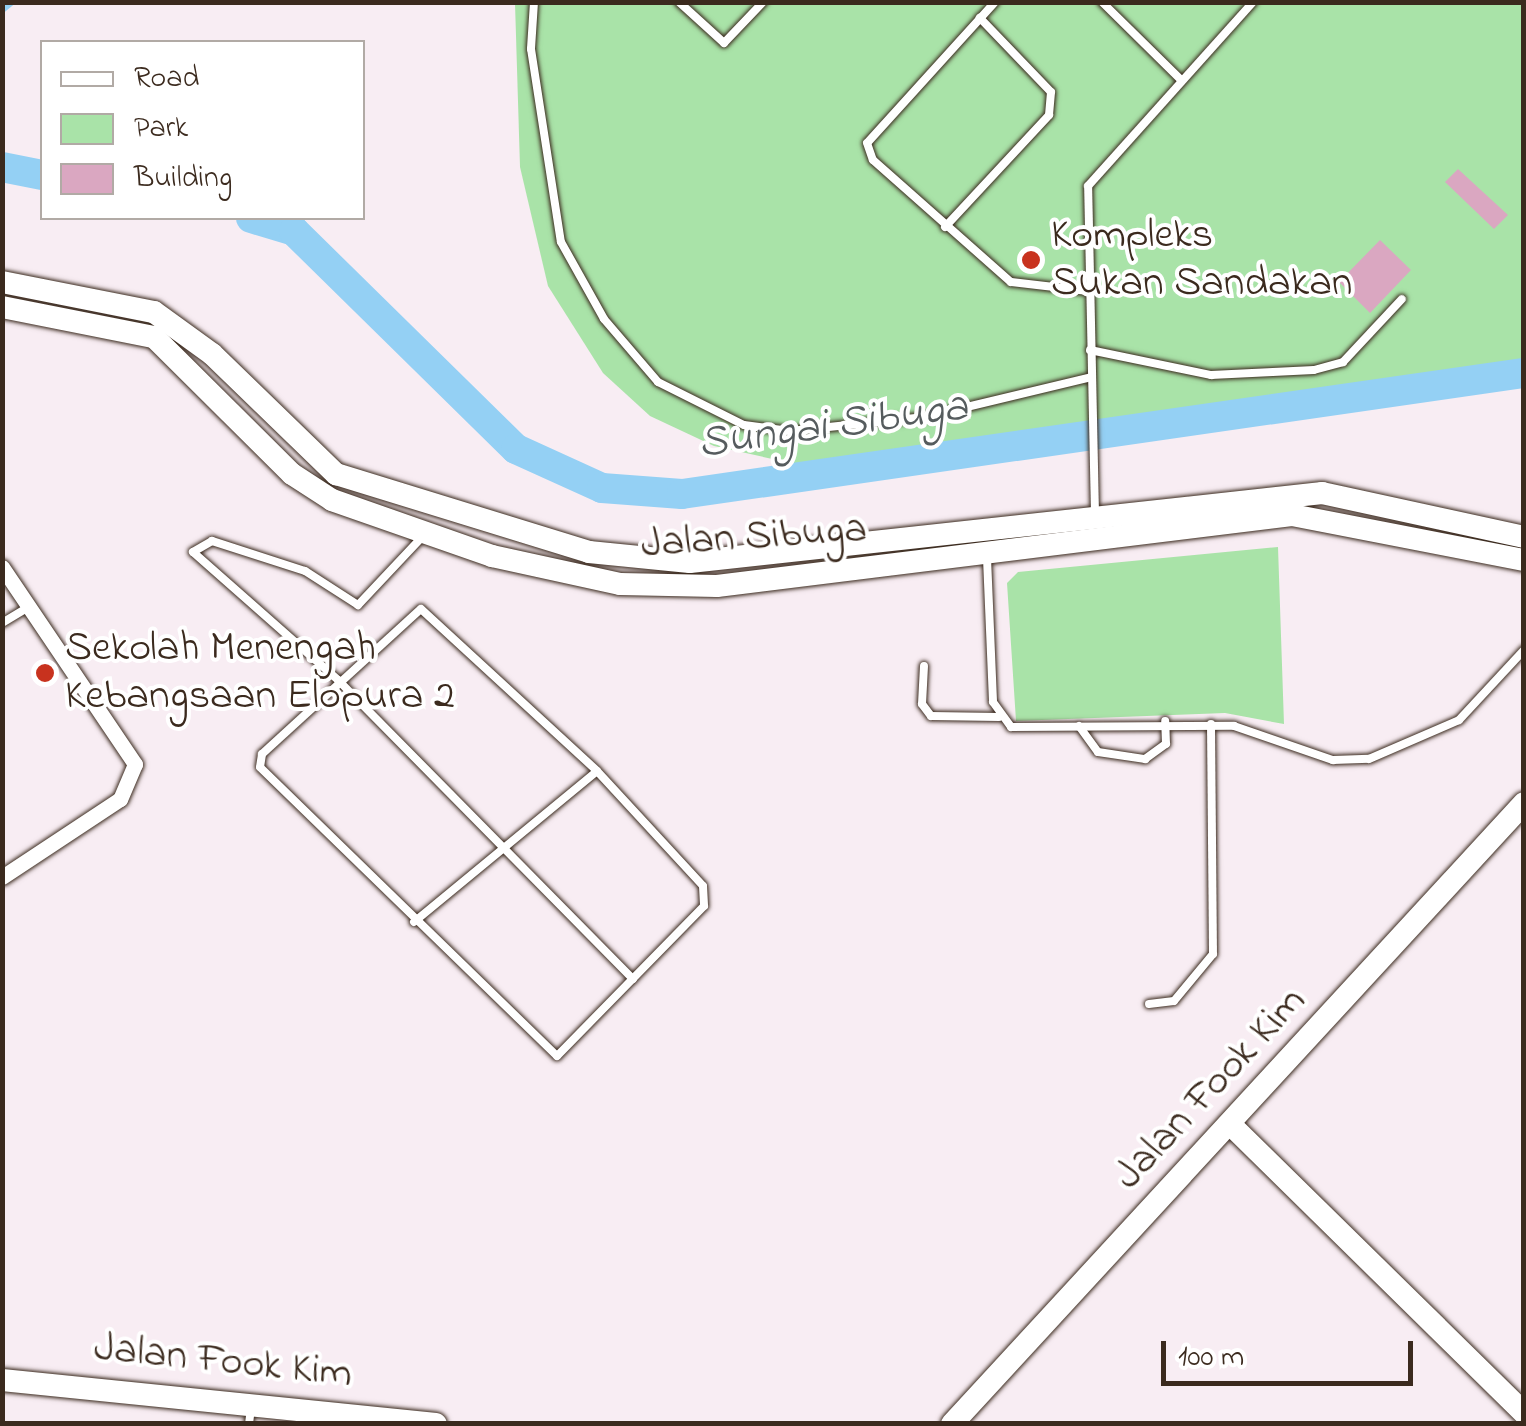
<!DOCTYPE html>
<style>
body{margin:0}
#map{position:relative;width:1526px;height:1426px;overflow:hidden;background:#f8edf3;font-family:"Indie Flower",sans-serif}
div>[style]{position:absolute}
.green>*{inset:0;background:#a9e3a8}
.stream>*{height:5px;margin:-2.5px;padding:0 2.5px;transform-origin:2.5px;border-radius:2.5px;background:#94d0f4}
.river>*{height:30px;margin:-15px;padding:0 15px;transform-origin:15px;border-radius:15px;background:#94d0f4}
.building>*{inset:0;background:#daa7c1}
.roads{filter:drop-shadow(0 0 2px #3b2a1e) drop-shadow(0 0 2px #3b2a1e)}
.lane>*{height:8px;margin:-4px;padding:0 4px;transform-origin:4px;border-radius:4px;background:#fff}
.street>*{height:15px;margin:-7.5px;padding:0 7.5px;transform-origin:7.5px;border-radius:7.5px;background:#fff}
.secondary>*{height:22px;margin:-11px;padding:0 11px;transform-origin:11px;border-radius:11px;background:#fff}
.dots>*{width:28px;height:28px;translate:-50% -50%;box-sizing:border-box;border:5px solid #fff;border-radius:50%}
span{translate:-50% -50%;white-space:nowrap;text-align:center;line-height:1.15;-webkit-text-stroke:8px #fff;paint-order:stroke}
.poi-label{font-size:42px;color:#3b2a1e}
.left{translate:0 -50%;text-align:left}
.street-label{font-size:42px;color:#3b2a1e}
.water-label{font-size:45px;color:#565c5e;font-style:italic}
.frame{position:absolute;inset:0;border:5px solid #3b2a1e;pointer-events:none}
.legend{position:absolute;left:40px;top:40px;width:325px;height:180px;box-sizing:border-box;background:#fff;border:2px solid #b1aaa5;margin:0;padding:12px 18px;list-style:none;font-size:30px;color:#3b2a1e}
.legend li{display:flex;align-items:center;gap:20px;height:50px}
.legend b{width:50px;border:2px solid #b1aaa5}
.scale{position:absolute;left:1161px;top:1341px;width:252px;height:45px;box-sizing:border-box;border:5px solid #3b2a1e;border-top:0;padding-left:12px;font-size:30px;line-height:35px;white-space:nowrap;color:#3b2a1e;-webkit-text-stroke:8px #fff;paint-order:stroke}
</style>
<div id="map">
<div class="green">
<div style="clip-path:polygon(515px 3px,1523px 3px,1523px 360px,795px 464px,714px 446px,650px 416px,603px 373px,548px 286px,520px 167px)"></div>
<div style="clip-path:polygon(1278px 547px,1284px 724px,1225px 713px,1016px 721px,1007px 583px,1018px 572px)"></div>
</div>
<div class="stream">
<div style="left:2px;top:10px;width:13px;rotate:-39deg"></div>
</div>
<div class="river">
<div style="left:2px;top:167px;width:41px;rotate:11.3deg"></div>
<div style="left:251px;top:218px;width:45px;rotate:16.8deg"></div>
<div style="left:294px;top:231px;width:311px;rotate:44.5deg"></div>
<div style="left:516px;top:449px;width:94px;rotate:24.4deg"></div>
<div style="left:602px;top:488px;width:80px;rotate:4.3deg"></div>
<div style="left:682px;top:494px;width:851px;rotate:-8.18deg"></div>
</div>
<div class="building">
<div style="clip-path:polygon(1458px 169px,1508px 215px,1494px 229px,1445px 182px)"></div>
<div style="clip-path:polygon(1380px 240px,1411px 270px,1370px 313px,1339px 282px)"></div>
</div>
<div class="roads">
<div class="lane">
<div style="left:534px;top:2px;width:47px;rotate:93.7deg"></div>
<div style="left:531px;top:49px;width:195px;rotate:81.2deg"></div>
<div style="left:561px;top:242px;width:88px;rotate:60.8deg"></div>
<div style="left:604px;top:319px;width:83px;rotate:49.4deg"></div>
<div style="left:658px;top:382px;width:96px;rotate:26.6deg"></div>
<div style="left:744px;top:425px;width:46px;rotate:7.4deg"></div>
<div style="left:790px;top:431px;width:136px;rotate:-5.9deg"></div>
<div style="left:925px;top:417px;width:171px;rotate:-13.5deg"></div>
<div style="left:679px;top:2px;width:61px;rotate:42.3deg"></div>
<div style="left:724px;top:43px;width:57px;rotate:-46.4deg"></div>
<div style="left:995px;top:2px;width:190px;rotate:132.2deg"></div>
<div style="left:867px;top:143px;width:18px;rotate:71deg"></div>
<div style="left:873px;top:160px;width:184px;rotate:41.5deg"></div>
<div style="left:1011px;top:282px;width:78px;rotate:6.7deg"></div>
<div style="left:1102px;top:2px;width:111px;rotate:44.6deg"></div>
<div style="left:945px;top:227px;width:153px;rotate:-47.1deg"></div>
<div style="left:1049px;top:115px;width:23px;rotate:-85deg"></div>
<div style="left:1051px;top:92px;width:103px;rotate:-133.8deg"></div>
<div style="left:1090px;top:350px;width:124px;rotate:11.7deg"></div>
<div style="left:1211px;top:375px;width:103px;rotate:-2.8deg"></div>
<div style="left:1314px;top:370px;width:30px;rotate:-15deg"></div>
<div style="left:1343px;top:362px;width:86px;rotate:-46.9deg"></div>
<div style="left:1095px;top:514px;width:328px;rotate:-91.2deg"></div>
<div style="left:1088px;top:186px;width:247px;rotate:-48.1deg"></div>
<div style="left:423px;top:536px;width:95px;rotate:133.3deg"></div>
<div style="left:358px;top:605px;width:63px;rotate:-147.3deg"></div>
<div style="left:305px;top:571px;width:98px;rotate:-162.1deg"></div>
<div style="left:212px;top:541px;width:22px;rotate:150deg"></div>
<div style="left:193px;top:552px;width:193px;rotate:41.4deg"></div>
<div style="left:338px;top:680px;width:420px;rotate:45.4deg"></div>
<div style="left:987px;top:558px;width:144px;rotate:87.6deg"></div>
<div style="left:993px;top:702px;width:31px;rotate:54deg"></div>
<div style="left:1011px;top:727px;width:223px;rotate:-0.3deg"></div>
<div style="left:1234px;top:726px;width:105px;rotate:19deg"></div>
<div style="left:1333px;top:760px;width:36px;rotate:-2deg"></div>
<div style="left:1369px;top:759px;width:98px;rotate:-23.4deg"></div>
<div style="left:1459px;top:720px;width:96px;rotate:-47.1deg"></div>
<div style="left:421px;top:609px;width:239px;rotate:42.6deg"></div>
<div style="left:597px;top:771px;width:156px;rotate:47.3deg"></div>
<div style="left:703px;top:886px;width:20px;rotate:87deg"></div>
<div style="left:704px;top:906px;width:210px;rotate:134.4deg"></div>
<div style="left:557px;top:1056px;width:414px;rotate:-135.8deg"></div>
<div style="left:260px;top:767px;width:13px;rotate:-81deg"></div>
<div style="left:262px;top:754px;width:215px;rotate:-42.4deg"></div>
<div style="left:2px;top:623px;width:31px;rotate:-31deg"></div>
<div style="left:924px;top:666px;width:38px;rotate:93deg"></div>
<div style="left:922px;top:704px;width:15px;rotate:53deg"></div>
<div style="left:931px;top:716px;width:68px;rotate:0.8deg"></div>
<div style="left:1079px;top:726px;width:32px;rotate:54deg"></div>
<div style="left:1098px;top:752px;width:48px;rotate:8.5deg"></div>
<div style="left:1145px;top:759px;width:26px;rotate:-36deg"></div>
<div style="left:1166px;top:744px;width:23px;rotate:-92deg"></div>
<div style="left:414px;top:922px;width:237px;rotate:-39.5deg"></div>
<div style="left:1149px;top:1004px;width:25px;rotate:-7deg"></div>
<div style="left:1174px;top:1001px;width:61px;rotate:-50.3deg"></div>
<div style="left:1213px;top:954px;width:230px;rotate:-90.5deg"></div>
<div style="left:249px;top:1424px;width:16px;rotate:-83deg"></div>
</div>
<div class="street">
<div style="left:2px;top:567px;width:238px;rotate:56deg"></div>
<div style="left:135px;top:764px;width:38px;rotate:113deg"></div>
<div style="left:120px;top:799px;width:141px;rotate:146.5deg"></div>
</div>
<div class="secondary">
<div style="left:2px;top:282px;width:155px;rotate:11.2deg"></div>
<div style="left:154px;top:312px;width:72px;rotate:35.9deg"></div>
<div style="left:212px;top:354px;width:173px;rotate:44.1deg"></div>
<div style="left:336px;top:474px;width:265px;rotate:17.1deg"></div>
<div style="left:589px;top:552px;width:101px;rotate:5.7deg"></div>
<div style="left:690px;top:562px;width:636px;rotate:-6.23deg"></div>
<div style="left:1322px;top:493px;width:207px;rotate:12.3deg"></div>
<div style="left:2px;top:307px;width:155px;rotate:11.2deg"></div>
<div style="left:154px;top:337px;width:194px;rotate:44.8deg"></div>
<div style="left:292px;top:474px;width:48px;rotate:33deg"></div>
<div style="left:332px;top:500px;width:170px;rotate:19.3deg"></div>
<div style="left:492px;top:556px;width:131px;rotate:12.3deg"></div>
<div style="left:620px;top:584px;width:97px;rotate:1.2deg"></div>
<div style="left:717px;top:586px;width:579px;rotate:-7.04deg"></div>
<div style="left:1292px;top:515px;width:236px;rotate:11deg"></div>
<div style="left:1231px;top:1125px;width:411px;rotate:44.5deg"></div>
<div style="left:2px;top:1380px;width:436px;rotate:5.8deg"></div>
<div style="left:952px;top:1424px;width:844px;rotate:-47.35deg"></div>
</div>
</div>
<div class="dots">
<div style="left:1031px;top:260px;background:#c8321e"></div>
<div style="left:45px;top:673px;background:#c8321e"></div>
</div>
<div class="poi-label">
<span class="left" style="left:1051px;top:260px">Kompleks<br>Sukan Sandakan</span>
<span class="left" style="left:65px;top:673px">Sekolah Menengah<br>Kebangsaan Elopura 2</span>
</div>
<div class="street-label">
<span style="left:754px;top:538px;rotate:-4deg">Jalan Sibuga</span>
<span style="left:1211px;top:1089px;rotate:-47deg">Jalan Fook Kim</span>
<span style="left:223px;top:1362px;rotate:6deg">Jalan Fook Kim</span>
</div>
<div class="water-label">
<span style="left:833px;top:427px;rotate:-8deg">Sungai Sibuga</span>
</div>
<div class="frame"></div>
<ul class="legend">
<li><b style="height:12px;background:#fff"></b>Road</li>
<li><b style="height:28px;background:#a9e3a8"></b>Park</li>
<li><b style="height:28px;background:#daa7c1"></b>Building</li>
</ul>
<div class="scale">100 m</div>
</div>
